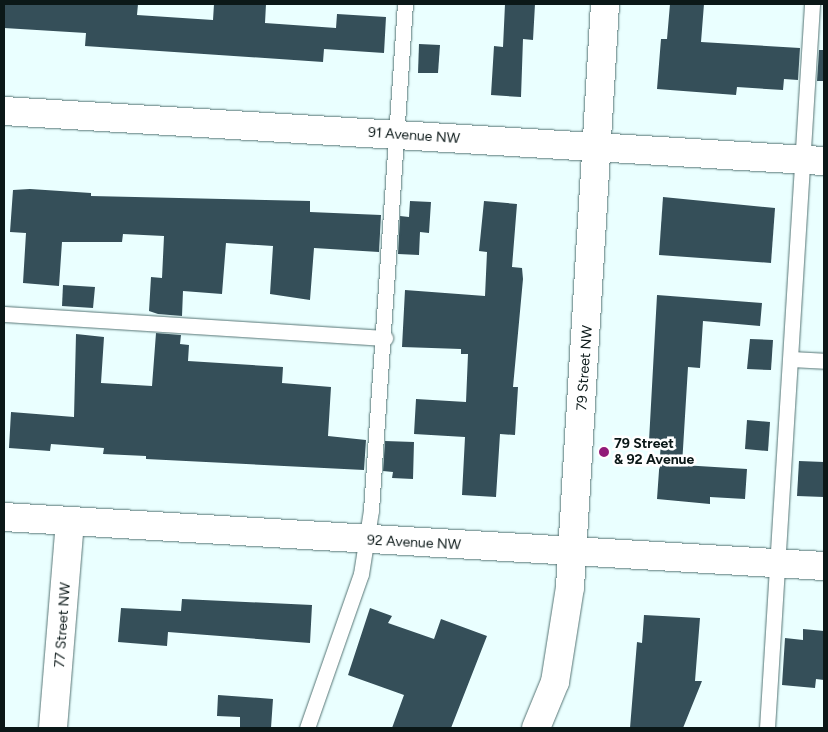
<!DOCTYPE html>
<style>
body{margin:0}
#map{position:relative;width:828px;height:732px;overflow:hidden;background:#eaffff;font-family:Figtree,sans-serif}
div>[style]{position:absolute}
.building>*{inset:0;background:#354f59}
.roads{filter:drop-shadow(0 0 1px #567575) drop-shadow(0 0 1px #567575)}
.lane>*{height:15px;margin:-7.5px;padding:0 7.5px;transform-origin:7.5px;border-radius:7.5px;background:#fff}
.street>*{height:28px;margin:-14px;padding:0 14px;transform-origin:14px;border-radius:14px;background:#fff}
.secondary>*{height:28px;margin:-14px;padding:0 14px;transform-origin:14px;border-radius:14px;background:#fff}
.dots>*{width:14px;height:14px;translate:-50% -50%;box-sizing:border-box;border:2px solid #fff;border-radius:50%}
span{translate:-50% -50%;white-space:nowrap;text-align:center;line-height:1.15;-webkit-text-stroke:5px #fff;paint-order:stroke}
.street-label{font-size:14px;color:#0b1818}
.poi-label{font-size:14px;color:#0b1818;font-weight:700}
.left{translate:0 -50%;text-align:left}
.frame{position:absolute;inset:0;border:5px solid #0b1818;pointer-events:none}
</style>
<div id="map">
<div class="building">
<div style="clip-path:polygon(4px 4px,138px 4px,137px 15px,213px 20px,214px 4px,266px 4px,265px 23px,336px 28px,337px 14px,386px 17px,384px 53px,324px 49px,323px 62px,85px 46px,86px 33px,4px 28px)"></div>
<div style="clip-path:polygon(505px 4px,535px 4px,533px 40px,523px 39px,521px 97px,491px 95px,494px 46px,503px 47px)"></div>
<div style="clip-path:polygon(670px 4px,704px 4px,701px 42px,800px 48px,798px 80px,784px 79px,783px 90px,737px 87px,736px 95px,657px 89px,661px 39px,667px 39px)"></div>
<div style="clip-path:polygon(419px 44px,440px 45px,438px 73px,418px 73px)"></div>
<div style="clip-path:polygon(819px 50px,824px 50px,824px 81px,817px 81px)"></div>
<div style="clip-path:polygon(30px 189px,91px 193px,91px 196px,310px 201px,310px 212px,381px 215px,379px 252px,314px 248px,310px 300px,270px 294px,273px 246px,226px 243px,222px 294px,183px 291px,182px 316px,158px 314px,149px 311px,151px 277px,162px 278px,164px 236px,123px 234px,122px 242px,62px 242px,59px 286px,23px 283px,26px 233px,10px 232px,13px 190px)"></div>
<div style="clip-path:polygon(663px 197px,775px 208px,771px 263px,659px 255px)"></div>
<div style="clip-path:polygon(410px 201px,431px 202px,429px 233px,420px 232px,419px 255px,398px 254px,400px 216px,409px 217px)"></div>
<div style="clip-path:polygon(484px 201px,517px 204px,512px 267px,522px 268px,523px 279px,513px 387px,518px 387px,515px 435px,500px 434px,496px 497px,462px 495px,465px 437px,414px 434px,416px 399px,466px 402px,468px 354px,461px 354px,461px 349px,402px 347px,405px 290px,485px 296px,487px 252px,479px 251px)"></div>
<div style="clip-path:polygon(63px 285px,95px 287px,93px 308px,62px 306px)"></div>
<div style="clip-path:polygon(657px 295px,762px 303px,760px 326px,703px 321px,700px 368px,688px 367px,682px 465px,747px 469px,745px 499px,710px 497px,710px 504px,657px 499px,661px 442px,649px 441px)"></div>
<div style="clip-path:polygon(156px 333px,181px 335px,180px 344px,189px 345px,188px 361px,283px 367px,282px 383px,331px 387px,328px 436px,366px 440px,364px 470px,146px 459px,146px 456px,103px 454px,104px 448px,51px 444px,50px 451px,9px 448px,11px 412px,74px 417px,76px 334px,104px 337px,101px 383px,152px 386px)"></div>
<div style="clip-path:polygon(750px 339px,773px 340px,771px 370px,747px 369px)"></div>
<div style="clip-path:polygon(747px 420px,770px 422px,768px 451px,745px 449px)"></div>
<div style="clip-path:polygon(385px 441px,414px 442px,413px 479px,392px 478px,393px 472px,383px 471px)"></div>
<div style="clip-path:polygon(799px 461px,824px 462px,824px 497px,797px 496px)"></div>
<div style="clip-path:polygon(182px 599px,312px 605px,310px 643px,168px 632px,167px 646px,118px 642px,121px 608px,181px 611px)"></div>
<div style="clip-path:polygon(370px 608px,392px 616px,388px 623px,434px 639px,441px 619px,487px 636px,451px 728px,392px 728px,404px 695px,348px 675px)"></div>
<div style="clip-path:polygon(644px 615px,700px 618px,695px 681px,702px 681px,683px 728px,630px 728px,637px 642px,642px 643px)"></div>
<div style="clip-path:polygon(803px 629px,824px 631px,824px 680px,816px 679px,815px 688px,782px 685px,785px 638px,803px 640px)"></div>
<div style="clip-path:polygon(218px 695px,273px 699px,271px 728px,240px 728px,240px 717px,217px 716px)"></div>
</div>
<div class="roads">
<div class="lane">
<div style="left:4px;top:314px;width:382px;rotate:3.6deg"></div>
<div style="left:791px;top:359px;width:33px;rotate:3deg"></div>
<div style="left:307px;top:728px;width:163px;rotate:-70.7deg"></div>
<div style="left:361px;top:574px;width:65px;rotate:-81.1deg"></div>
<div style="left:371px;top:510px;width:507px;rotate:-86.16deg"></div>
<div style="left:767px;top:728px;width:725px;rotate:-86.44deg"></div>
</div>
<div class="street">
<div style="left:4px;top:111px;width:822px;rotate:3.49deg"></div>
<div style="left:4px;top:517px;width:821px;rotate:3.42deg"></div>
<div style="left:53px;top:728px;width:207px;rotate:-85.3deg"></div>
</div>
<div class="secondary">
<div style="left:536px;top:728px;width:50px;rotate:-67.6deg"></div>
<div style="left:555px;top:682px;width:96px;rotate:-81deg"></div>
<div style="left:570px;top:587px;width:584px;rotate:-86.56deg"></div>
</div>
</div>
<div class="dots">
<div style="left:604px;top:452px;background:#921b79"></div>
</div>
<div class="street-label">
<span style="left:414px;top:136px;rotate:4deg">91 Avenue NW</span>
<span style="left:585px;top:368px;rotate:-86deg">79 Street NW</span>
<span style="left:414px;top:543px;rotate:3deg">92 Avenue NW</span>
<span style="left:63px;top:625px;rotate:-86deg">77 Street NW</span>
</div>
<div class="poi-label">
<span class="left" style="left:614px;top:452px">79 Street<br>&amp; 92 Avenue</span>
</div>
<div class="frame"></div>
</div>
